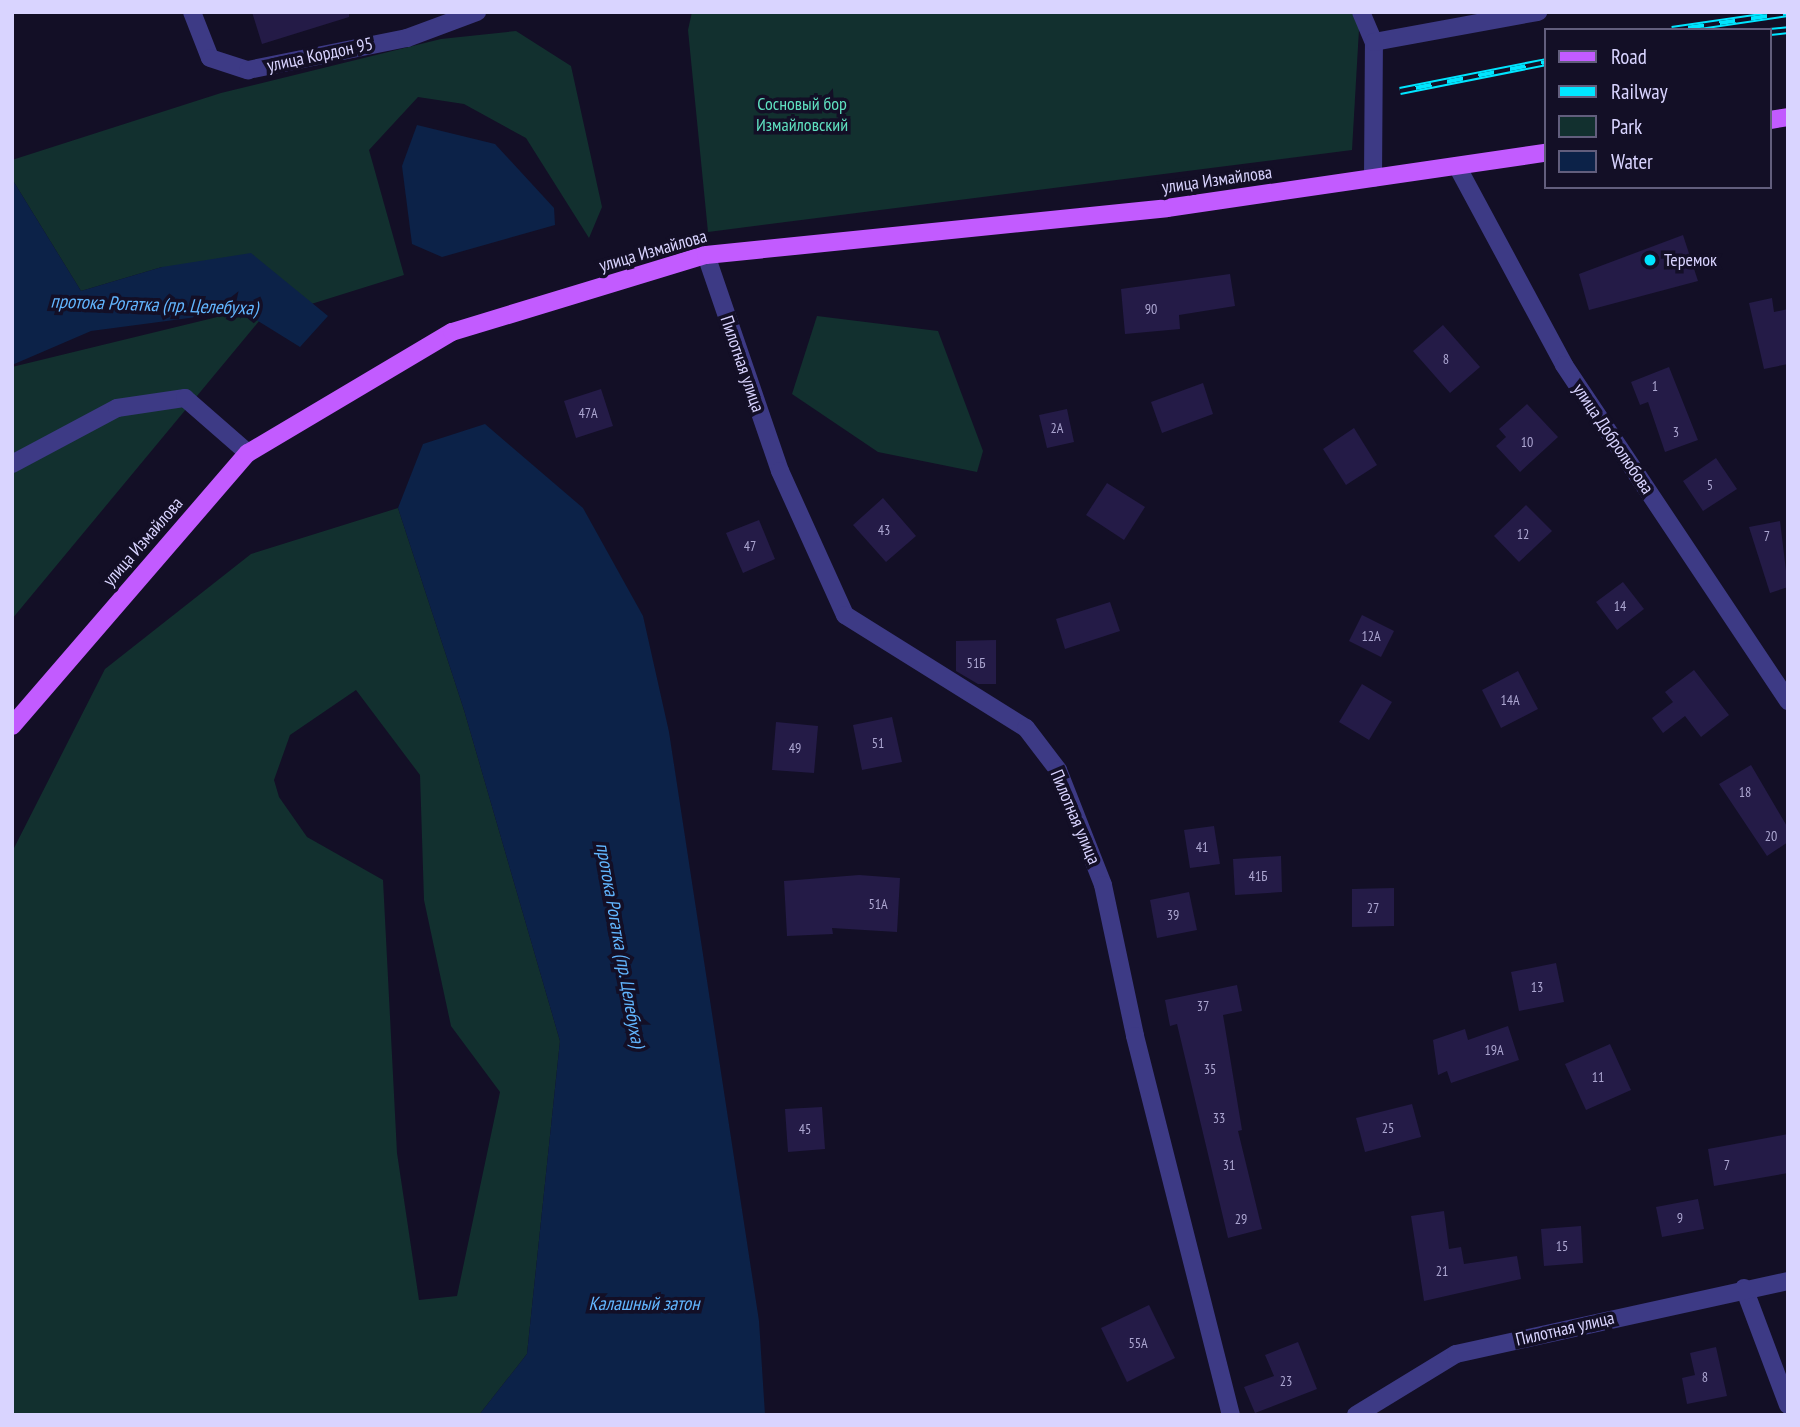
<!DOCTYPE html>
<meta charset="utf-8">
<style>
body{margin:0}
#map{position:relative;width:1800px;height:1427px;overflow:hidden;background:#130f26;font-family:"PT Sans Narrow",sans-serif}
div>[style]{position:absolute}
.green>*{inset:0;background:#12302f}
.water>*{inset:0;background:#0c2248}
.building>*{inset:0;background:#241b47}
.minor>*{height:18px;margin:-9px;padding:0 9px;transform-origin:9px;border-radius:9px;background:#3d3a85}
.major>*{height:18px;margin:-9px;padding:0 9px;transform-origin:9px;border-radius:9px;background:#c25bff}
.rail>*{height:8px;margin-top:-4px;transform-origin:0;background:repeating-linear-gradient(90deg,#130f26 0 16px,#00e5ff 0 32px);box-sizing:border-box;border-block:2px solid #00e5ff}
.dots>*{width:19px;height:19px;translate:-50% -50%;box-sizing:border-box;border:4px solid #130f26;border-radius:50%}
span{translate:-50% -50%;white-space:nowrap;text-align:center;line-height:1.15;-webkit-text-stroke:7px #130f26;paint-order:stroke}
.number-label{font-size:14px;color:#aca6d1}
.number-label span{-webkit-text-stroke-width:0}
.street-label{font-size:18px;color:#d9d4ff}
.park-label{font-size:18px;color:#5fe0c0}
.poi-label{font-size:18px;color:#d9d4ff}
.left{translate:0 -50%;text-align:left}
.water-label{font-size:19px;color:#62b6ff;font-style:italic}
.frame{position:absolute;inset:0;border:14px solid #d9d4ff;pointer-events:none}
.legend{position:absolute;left:1544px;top:28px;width:228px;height:161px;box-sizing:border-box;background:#130f26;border:2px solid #625e7d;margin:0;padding:9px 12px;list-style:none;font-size:21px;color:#d9d4ff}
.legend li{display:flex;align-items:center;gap:14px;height:35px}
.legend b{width:35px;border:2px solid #625e7d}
</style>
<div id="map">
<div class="green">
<div style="clip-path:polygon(692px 12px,1360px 12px,1352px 150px,708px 232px,688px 30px)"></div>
<div style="clip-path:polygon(516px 31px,571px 66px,602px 207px,589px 238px,526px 138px,464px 104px,418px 97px,369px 150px,404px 275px,260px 320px,12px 619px,12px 367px,242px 311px,162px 267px,81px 291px,12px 179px,12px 160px,221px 93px,441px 39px)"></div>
<div style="clip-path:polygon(817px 316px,938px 331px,983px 451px,977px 472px,878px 452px,792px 394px)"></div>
<div style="clip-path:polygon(evenodd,398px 508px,464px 710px,560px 1041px,527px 1354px,479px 1415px,12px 1415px,12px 852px,105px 669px,251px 554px,398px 508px,356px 690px,420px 775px,424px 900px,451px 1026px,500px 1092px,457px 1296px,419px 1300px,397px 1153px,383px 880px,307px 837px,279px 797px,274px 780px,290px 735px,356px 690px)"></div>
</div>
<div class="water">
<div style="clip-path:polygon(417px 125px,495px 144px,554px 208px,555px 225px,442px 257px,412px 244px,402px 166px)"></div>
<div style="clip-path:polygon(12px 179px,81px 291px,162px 267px,251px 253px,328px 316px,300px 347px,242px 311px,91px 331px,12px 365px)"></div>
<div style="clip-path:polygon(485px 424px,583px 508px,643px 616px,669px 732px,759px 1321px,765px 1415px,479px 1415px,527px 1354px,560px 1041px,464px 710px,398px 508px,423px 444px)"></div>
</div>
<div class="building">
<div style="clip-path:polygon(252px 12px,349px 12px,349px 17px,262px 44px)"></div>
<div style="clip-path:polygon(1683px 235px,1698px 281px,1589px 310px,1579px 274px)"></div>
<div style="clip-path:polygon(1230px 274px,1235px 306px,1179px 315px,1180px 329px,1125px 334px,1121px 289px)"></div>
<div style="clip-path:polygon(1772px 298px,1774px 312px,1788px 309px,1788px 364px,1764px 369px,1749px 303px)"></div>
<div style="clip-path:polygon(1443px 325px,1480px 367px,1450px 393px,1413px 351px)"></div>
<div style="clip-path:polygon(1669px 367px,1698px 440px,1665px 452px,1648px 402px,1640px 405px,1631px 382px)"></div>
<div style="clip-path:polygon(1203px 383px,1213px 414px,1162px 433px,1151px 402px)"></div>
<div style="clip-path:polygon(601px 389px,613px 426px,576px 438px,564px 401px)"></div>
<div style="clip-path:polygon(1527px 404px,1558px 437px,1520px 472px,1496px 446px,1506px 437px,1499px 429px)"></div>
<div style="clip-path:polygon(1067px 409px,1074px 442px,1047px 448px,1039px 415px)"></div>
<div style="clip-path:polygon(1354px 428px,1377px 465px,1346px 485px,1323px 449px)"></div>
<div style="clip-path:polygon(1716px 458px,1737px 489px,1703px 511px,1683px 481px)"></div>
<div style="clip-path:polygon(1107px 483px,1145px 507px,1124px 540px,1086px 515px)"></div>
<div style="clip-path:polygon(883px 498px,916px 536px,886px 562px,853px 525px)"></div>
<div style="clip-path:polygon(1526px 505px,1552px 531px,1519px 562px,1494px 536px)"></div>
<div style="clip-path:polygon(759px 520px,775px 559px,743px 573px,726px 533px)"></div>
<div style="clip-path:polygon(1780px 521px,1788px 587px,1770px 593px,1749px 527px)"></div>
<div style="clip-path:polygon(1623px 582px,1644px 609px,1617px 630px,1596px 602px)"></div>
<div style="clip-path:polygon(1110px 602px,1120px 631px,1065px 649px,1056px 619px)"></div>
<div style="clip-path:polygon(1362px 615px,1394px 631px,1381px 657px,1349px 641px)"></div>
<div style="clip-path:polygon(996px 640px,996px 684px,978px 684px,956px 671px,956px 641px)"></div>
<div style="clip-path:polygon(1694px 670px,1729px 715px,1701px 737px,1685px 716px,1663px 733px,1652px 718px,1673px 702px,1665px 692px)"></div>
<div style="clip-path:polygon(1518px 671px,1538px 709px,1501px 728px,1482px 690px)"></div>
<div style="clip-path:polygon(1362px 684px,1392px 702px,1369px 740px,1339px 722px)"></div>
<div style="clip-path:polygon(892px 717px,902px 762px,862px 770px,853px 725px)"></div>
<div style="clip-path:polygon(776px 722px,818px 726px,814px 773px,772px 770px)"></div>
<div style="clip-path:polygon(1751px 765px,1788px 828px,1788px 842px,1767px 856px,1719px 784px)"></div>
<div style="clip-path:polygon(1214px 826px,1220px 864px,1190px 868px,1184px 830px)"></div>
<div style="clip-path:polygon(1281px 856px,1282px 892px,1235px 895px,1233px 859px)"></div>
<div style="clip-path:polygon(859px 875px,900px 878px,897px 932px,832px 928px,833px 934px,787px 936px,784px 881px)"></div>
<div style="clip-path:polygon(1394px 888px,1394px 926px,1352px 927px,1352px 889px)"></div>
<div style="clip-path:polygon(1189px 892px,1197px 930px,1157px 938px,1150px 900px)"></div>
<div style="clip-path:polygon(1556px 963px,1564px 1002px,1519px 1011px,1511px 972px)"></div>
<div style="clip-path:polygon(1237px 985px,1242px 1011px,1223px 1015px,1242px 1130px,1238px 1131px,1262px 1229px,1228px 1238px,1177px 1024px,1170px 1026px,1165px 1000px)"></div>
<div style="clip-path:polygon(1508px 1026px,1519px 1060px,1451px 1083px,1447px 1071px,1438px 1075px,1433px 1040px,1465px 1029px,1468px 1040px)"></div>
<div style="clip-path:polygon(1610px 1044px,1631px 1090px,1586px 1110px,1565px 1064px)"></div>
<div style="clip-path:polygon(1412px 1104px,1421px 1137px,1365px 1152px,1356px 1118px)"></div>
<div style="clip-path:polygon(822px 1107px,825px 1149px,788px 1152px,785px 1109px)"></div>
<div style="clip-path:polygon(1788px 1134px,1788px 1173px,1714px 1186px,1708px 1149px)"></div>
<div style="clip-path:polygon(1698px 1199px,1704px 1229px,1662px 1237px,1656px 1207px)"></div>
<div style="clip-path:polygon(1444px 1211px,1449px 1249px,1461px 1247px,1464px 1264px,1517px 1256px,1521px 1279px,1424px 1301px,1411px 1216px)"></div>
<div style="clip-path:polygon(1581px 1226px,1583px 1263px,1544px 1266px,1541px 1229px)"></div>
<div style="clip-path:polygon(1149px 1305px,1175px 1358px,1127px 1382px,1101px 1328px)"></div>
<div style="clip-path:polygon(1298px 1342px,1317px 1389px,1255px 1413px,1244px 1387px,1274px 1376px,1265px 1355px)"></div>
<div style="clip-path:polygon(1716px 1347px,1727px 1396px,1687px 1404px,1682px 1378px,1695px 1375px,1690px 1353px)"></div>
</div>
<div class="minor">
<div style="left:192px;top:12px;width:49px;rotate:68.6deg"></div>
<div style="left:210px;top:58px;width:40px;rotate:18deg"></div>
<div style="left:248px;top:70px;width:162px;rotate:-11.4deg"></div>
<div style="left:407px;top:38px;width:75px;rotate:-20.4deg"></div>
<div style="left:1361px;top:12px;width:33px;rotate:67deg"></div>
<div style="left:1457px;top:166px;width:226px;rotate:61.7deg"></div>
<div style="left:1564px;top:365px;width:404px;rotate:56.3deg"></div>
<div style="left:1373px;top:178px;width:136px;rotate:-89.6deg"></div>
<div style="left:1374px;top:42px;width:167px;rotate:-10.4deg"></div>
<div style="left:706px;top:255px;width:228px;rotate:71.1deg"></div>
<div style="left:780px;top:471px;width:158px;rotate:65.7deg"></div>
<div style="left:845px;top:615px;width:213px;rotate:32deg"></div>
<div style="left:1026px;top:728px;width:53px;rotate:52.7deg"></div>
<div style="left:1058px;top:770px;width:123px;rotate:68.6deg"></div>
<div style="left:1103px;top:885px;width:154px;rotate:78deg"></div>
<div style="left:1135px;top:1036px;width:391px;rotate:75.8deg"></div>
<div style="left:12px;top:464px;width:119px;rotate:-28.1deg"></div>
<div style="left:117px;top:408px;width:69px;rotate:-8.4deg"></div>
<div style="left:185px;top:398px;width:84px;rotate:41.1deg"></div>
<div style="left:1744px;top:1288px;width:125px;rotate:69.4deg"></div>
<div style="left:1356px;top:1415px;width:117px;rotate:-31.4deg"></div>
<div style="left:1456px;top:1354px;width:340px;rotate:-12.4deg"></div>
</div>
<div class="major">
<div style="left:1770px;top:120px;width:18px;rotate:-9deg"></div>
<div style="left:12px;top:726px;width:361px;rotate:-49.2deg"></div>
<div style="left:248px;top:453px;width:237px;rotate:-30.7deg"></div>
<div style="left:452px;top:332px;width:265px;rotate:-16.9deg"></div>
<div style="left:706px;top:255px;width:463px;rotate:-5.8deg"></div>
<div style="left:1167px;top:208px;width:383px;rotate:-8.3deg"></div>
</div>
<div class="rail">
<div style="left:1672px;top:30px;width:117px;rotate:-8.3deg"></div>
<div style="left:1770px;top:32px;width:18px;rotate:-6deg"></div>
<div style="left:1400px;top:91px;width:149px;rotate:-11.2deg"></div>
</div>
<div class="dots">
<div style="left:1650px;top:260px;background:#00e5ff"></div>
</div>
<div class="number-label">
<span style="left:1151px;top:309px">90</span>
<span style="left:1446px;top:359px">8</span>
<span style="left:1655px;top:386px">1</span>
<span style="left:588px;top:413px">47А</span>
<span style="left:1057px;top:428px">2А</span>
<span style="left:1676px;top:432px">3</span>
<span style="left:1527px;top:442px">10</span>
<span style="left:1710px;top:485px">5</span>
<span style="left:884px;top:530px">43</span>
<span style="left:1523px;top:534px">12</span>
<span style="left:1767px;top:536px">7</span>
<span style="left:750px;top:546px">47</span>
<span style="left:1620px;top:606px">14</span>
<span style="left:1371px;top:636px">12А</span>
<span style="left:976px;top:663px">51Б</span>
<span style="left:1510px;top:700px">14А</span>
<span style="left:878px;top:743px">51</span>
<span style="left:795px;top:748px">49</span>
<span style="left:1745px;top:792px">18</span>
<span style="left:1771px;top:836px">20</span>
<span style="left:1202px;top:847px">41</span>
<span style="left:1258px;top:876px">41Б</span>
<span style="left:878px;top:904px">51А</span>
<span style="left:1373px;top:908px">27</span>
<span style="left:1173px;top:915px">39</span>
<span style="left:1537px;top:987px">13</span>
<span style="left:1203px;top:1006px">37</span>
<span style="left:1494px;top:1050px">19А</span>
<span style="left:1210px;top:1069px">35</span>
<span style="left:1598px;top:1077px">11</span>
<span style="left:1219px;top:1118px">33</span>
<span style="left:1388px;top:1128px">25</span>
<span style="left:805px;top:1129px">45</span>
<span style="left:1229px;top:1165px">31</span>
<span style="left:1727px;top:1165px">7</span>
<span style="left:1680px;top:1218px">9</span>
<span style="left:1241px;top:1219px">29</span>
<span style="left:1562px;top:1246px">15</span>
<span style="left:1442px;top:1271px">21</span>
<span style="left:1138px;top:1343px">55А</span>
<span style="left:1705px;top:1377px">8</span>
<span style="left:1286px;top:1381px">23</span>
</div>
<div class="street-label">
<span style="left:320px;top:55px;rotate:-12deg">улица Кордон 95</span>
<span style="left:1217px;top:180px;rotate:-8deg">улица Измайлова</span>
<span style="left:653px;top:251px;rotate:-16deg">улица Измайлова</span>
<span style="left:742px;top:364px;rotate:71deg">Пилотная улица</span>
<span style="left:1613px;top:439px;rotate:56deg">улица Добролюбова</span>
<span style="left:143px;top:542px;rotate:-49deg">улица Измайлова</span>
<span style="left:1075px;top:817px;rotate:67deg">Пилотная улица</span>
<span style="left:1565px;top:1329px;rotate:-13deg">Пилотная улица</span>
</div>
<div class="park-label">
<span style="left:802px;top:115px">Сосновый бор<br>Измайловский</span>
</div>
<div class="poi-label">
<span class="left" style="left:1664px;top:260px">Теремок</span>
</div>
<div class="water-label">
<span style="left:154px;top:305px;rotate:2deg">протока Рогатка (пр. Целебуха)</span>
<span style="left:620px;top:945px;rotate:80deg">протока Рогатка (пр. Целебуха)</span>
<span style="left:644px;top:1304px">Калашный затон</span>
</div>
<div class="frame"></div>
<ul class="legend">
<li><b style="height:9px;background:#c25bff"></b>Road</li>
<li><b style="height:9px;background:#00e5ff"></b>Railway</li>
<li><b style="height:19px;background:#12302f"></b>Park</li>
<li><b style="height:19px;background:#0c2248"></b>Water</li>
</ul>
</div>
